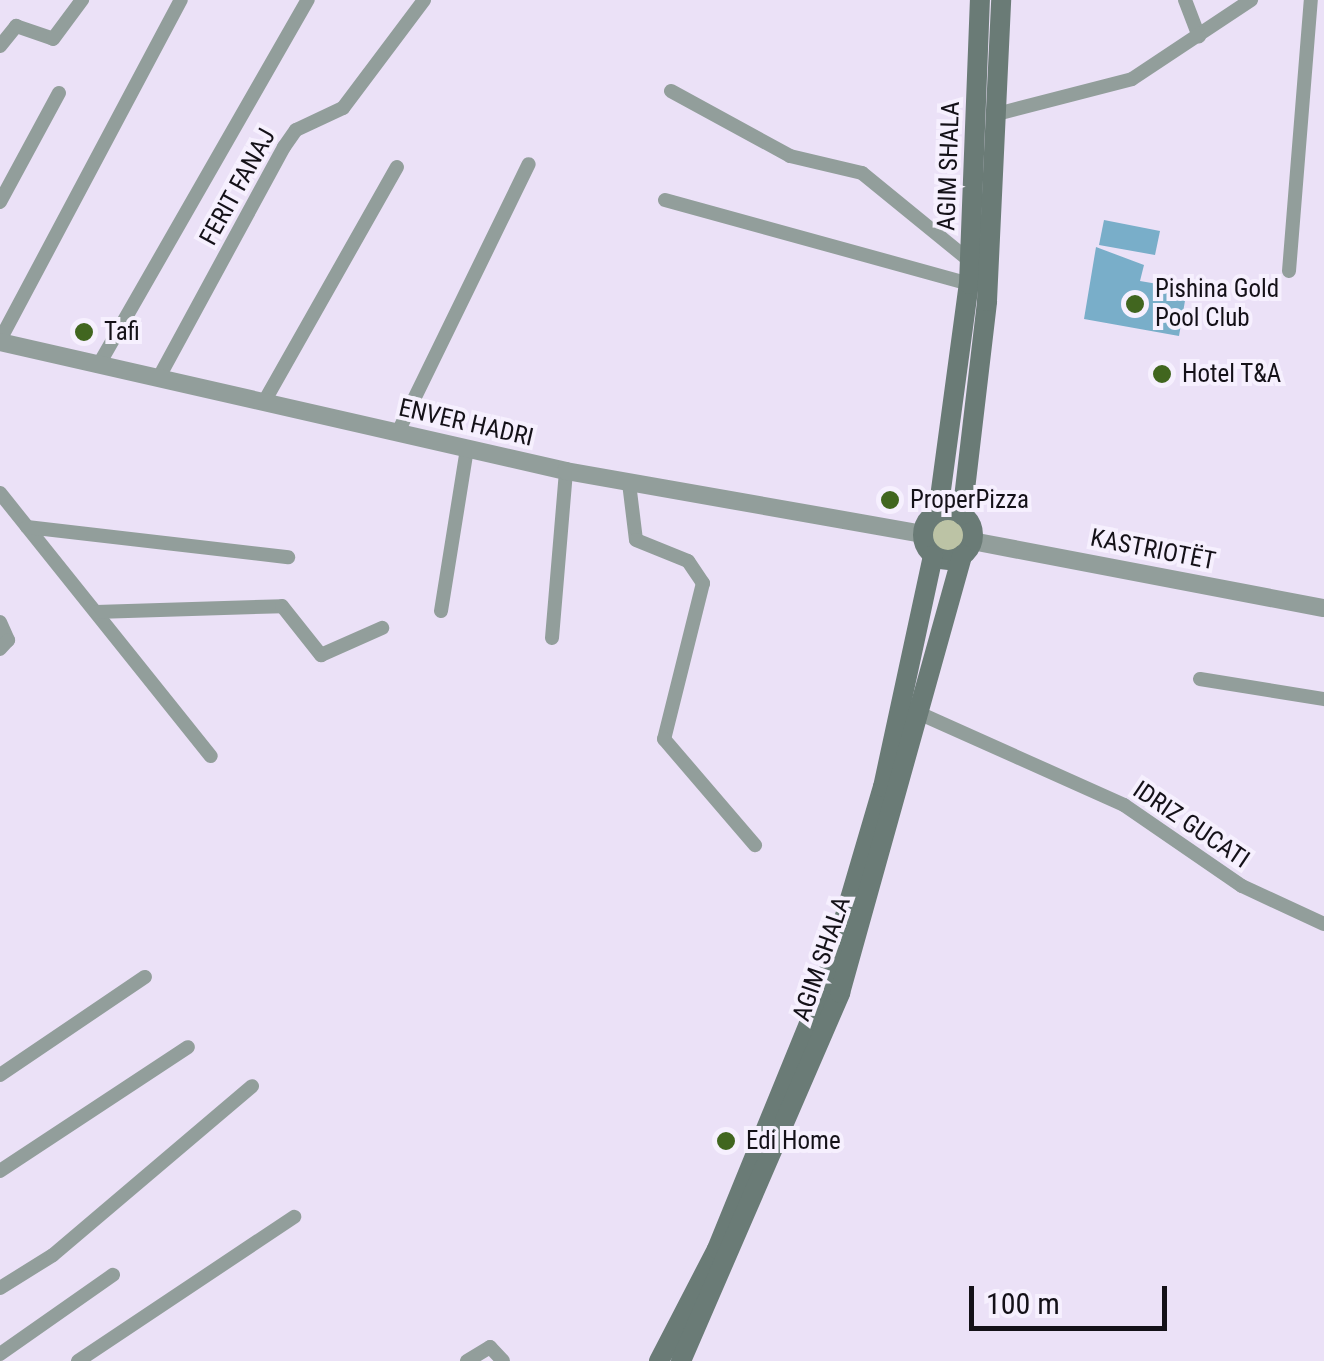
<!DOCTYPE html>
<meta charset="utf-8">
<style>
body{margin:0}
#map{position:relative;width:1324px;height:1361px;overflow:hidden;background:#ebe1f7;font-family:"Roboto Condensed",sans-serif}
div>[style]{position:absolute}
.green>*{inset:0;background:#bcc3a5}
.round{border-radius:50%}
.water>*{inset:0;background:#79aec9}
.minor>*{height:14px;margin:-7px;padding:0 7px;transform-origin:7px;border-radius:7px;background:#929e9b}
.tertiary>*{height:18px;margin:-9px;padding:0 9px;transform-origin:9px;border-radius:9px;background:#929e9b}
.secondary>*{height:20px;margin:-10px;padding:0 10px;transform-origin:10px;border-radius:10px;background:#6a7b76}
.secondary>.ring{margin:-10px;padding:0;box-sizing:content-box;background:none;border:20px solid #6a7b76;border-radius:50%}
.dots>*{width:28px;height:28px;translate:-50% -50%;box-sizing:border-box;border:5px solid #f6f0fe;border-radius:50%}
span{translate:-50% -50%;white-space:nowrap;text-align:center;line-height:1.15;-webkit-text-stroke:8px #f6f0fe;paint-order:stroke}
.street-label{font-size:25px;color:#141118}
.poi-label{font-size:25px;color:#141118}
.left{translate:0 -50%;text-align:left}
.scale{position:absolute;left:969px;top:1286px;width:198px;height:45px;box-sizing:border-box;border:5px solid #141118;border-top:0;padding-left:12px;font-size:30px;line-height:35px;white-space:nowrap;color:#141118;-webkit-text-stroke:8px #f6f0fe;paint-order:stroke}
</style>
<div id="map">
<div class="green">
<div class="round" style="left:930px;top:517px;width:36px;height:36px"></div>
</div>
<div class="water">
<div style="clip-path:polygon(1104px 220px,1160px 231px,1155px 255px,1099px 245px)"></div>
<div style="clip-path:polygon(1096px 247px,1144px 265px,1140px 281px,1187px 289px,1179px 336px,1084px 319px)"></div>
</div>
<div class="minor">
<div style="left:1185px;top:0;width:39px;rotate:69deg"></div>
<div style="left:0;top:46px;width:26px;rotate:-51deg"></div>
<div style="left:16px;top:26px;width:39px;rotate:19deg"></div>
<div style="left:53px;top:39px;width:49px;rotate:-53.4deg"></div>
<div style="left:671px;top:91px;width:136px;rotate:28.6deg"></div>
<div style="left:790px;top:156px;width:74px;rotate:13.3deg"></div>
<div style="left:862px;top:173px;width:139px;rotate:39.2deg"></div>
<div style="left:997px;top:114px;width:139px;rotate:-14.5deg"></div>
<div style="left:1132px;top:79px;width:143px;rotate:-33.6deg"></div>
<div style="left:665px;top:200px;width:315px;rotate:15.4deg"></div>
<div style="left:0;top:202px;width:124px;rotate:-61.6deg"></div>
<div style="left:1289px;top:271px;width:272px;rotate:-85.4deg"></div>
<div style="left:0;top:340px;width:385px;rotate:-62deg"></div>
<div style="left:98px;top:366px;width:422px;rotate:-60.2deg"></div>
<div style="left:158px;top:379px;width:264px;rotate:-61.5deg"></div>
<div style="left:284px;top:147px;width:21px;rotate:-55deg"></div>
<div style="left:296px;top:130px;width:52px;rotate:-25.1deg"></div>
<div style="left:343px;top:108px;width:135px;rotate:-53.1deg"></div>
<div style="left:264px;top:402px;width:270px;rotate:-60.5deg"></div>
<div style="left:398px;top:432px;width:298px;rotate:-64deg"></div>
<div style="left:629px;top:483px;width:57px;rotate:83deg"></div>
<div style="left:636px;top:540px;width:56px;rotate:22deg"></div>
<div style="left:688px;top:561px;width:27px;rotate:56deg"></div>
<div style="left:703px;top:583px;width:161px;rotate:104deg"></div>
<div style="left:664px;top:739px;width:140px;rotate:49.4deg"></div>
<div style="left:0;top:493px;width:337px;rotate:51.3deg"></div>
<div style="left:27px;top:527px;width:263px;rotate:6.6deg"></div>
<div style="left:441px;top:611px;width:164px;rotate:-80.9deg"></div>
<div style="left:96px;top:612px;width:186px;rotate:-1.8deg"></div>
<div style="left:282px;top:606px;width:63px;rotate:51.5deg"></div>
<div style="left:321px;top:655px;width:67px;rotate:-23.9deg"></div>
<div style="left:0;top:622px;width:20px;rotate:66deg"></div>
<div style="left:8px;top:640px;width:12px;rotate:132deg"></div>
<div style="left:552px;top:638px;width:168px;rotate:-85.2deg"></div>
<div style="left:1200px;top:679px;width:126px;rotate:9.2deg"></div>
<div style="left:923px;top:715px;width:220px;rotate:24.1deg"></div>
<div style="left:1124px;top:805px;width:143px;rotate:34.5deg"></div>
<div style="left:1242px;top:886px;width:90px;rotate:24.9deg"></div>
<div style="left:0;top:1075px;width:175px;rotate:-34.1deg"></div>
<div style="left:0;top:1171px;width:225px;rotate:-33.4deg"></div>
<div style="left:0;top:1288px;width:62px;rotate:-31.9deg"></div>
<div style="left:53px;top:1255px;width:261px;rotate:-40.3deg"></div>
<div style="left:0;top:1354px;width:138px;rotate:-35deg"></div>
<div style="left:78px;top:1361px;width:260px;rotate:-33.7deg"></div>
<div style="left:467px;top:1361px;width:27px;rotate:-31deg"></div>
<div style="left:490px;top:1347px;width:19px;rotate:47deg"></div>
</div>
<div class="tertiary">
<div style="left:0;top:342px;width:581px;rotate:12.84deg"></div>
<div style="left:566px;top:471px;width:363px;rotate:10deg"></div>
<div style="left:972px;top:541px;width:358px;rotate:10.8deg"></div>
</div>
<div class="secondary">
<div class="ring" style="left:923px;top:510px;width:30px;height:30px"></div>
<div style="left:938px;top:512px;width:230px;rotate:-82.3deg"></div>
<div style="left:969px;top:284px;width:284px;rotate:-87.8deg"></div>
<div style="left:962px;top:515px;width:215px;rotate:-83.3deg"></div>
<div style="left:987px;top:301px;width:301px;rotate:-87.3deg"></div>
<div style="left:659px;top:1361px;width:126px;rotate:-62.6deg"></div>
<div style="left:717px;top:1249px;width:283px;rotate:-67.8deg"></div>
<div style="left:824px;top:987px;width:209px;rotate:-73.6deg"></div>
<div style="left:883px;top:787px;width:237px;rotate:-77.8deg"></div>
<div style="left:681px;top:1361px;width:401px;rotate:-66.6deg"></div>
<div style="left:840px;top:993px;width:455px;rotate:-74.4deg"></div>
</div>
<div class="dots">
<div style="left:1135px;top:304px;background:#41661f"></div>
<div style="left:84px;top:332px;background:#41661f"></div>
<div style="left:1162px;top:374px;background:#41661f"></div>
<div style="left:890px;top:500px;background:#41661f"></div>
<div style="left:726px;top:1141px;background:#41661f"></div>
</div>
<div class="street-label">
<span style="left:949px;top:166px;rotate:-88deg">AGIM SHALA</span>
<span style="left:238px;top:187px;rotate:-61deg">FERIT FANAJ</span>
<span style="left:466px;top:423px;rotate:13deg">ENVER HADRI</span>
<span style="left:1153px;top:550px;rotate:11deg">KASTRIOTËT</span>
<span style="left:1191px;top:825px;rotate:34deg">IDRIZ GUCATI</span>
<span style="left:822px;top:959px;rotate:-71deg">AGIM SHALA</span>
</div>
<div class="poi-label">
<span class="left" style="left:1155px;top:304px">Pishina Gold<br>Pool Club</span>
<span class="left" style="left:104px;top:332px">Tafi</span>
<span class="left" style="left:1182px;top:374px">Hotel T&amp;A</span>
<span class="left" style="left:910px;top:500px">ProperPizza</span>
<span class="left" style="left:746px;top:1141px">Edi Home</span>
</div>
<div class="scale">100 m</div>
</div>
